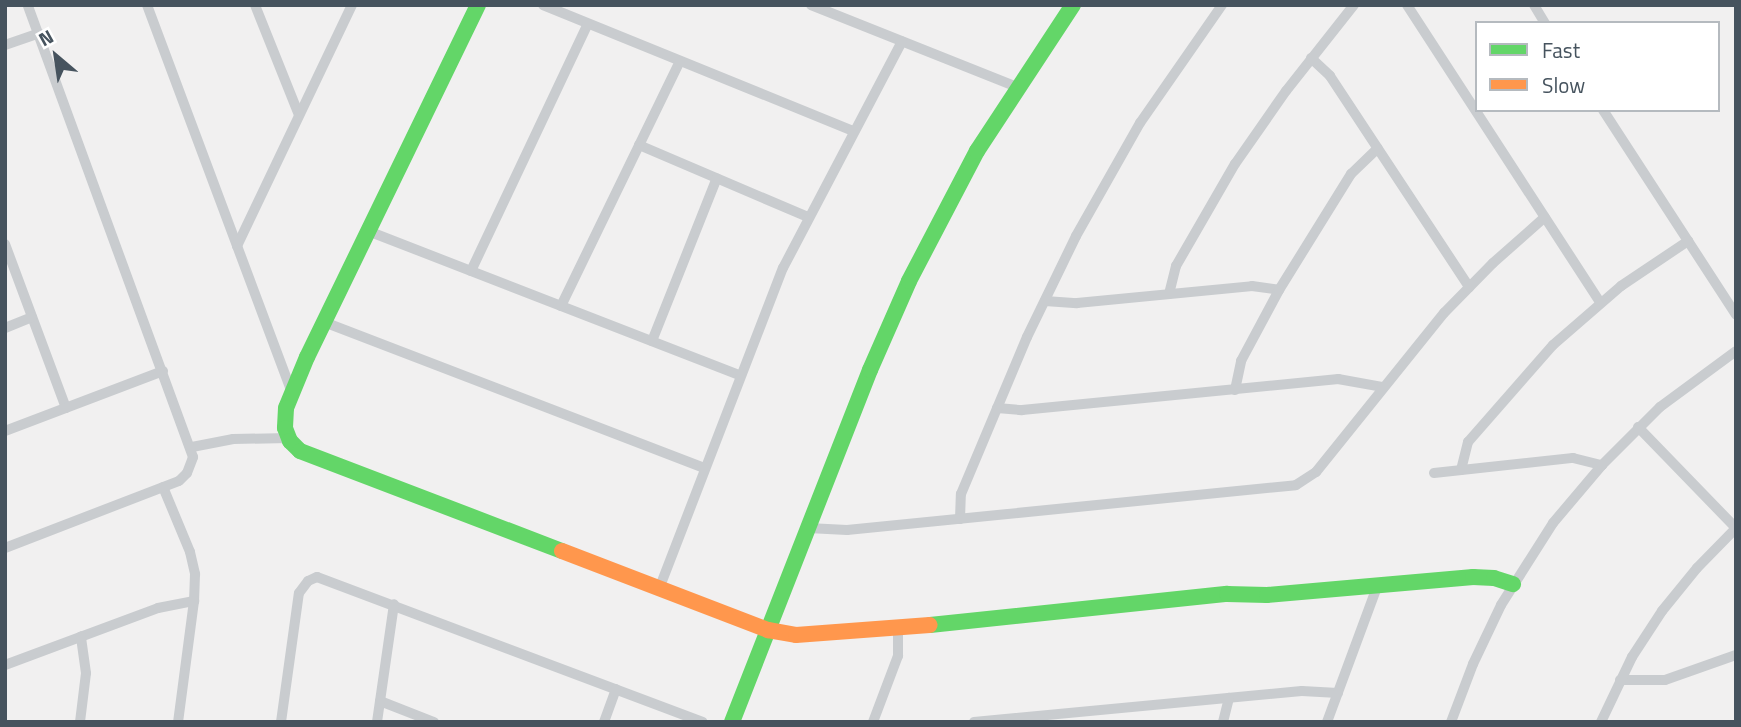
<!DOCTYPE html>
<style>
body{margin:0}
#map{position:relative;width:1741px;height:727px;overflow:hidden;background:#f1f0f0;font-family:"Titillium Web",sans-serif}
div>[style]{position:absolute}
.street>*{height:10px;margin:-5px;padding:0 5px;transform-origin:5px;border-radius:5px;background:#c9cccf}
.fast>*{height:16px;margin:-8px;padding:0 8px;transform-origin:8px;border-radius:8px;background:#63d668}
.slow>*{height:16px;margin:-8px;padding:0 8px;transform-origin:8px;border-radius:8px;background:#ff974d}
span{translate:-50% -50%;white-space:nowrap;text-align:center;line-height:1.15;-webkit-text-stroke:7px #fff;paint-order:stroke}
.frame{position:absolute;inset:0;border:7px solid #46535e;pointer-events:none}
.legend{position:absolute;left:1475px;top:21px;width:245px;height:91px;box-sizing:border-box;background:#fff;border:2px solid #b5babf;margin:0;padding:9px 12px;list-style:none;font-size:21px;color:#46535e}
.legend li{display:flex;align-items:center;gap:14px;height:35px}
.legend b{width:35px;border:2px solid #b5babf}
.north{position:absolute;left:21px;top:21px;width:70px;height:70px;-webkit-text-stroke:5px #fff;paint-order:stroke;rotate:331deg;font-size:19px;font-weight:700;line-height:28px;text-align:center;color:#46535e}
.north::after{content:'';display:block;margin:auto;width:24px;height:32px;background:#46535e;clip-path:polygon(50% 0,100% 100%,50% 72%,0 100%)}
</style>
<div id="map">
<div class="street">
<div style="left:147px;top:5px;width:414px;rotate:69.5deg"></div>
<div style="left:255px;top:5px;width:118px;rotate:68.2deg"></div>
<div style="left:543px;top:5px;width:335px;rotate:22.1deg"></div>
<div style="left:811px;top:5px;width:222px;rotate:21.7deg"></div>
<div style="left:1407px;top:5px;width:354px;rotate:57deg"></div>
<div style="left:1534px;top:5px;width:21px;rotate:59deg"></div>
<div style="left:5px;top:45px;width:36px;rotate:-19deg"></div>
<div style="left:1311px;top:58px;width:26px;rotate:43deg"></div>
<div style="left:1330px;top:76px;width:253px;rotate:56.6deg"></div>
<div style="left:1603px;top:110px;width:244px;rotate:57deg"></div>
<div style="left:639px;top:145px;width:184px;rotate:23.1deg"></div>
<div style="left:368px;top:231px;width:399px;rotate:21.2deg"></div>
<div style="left:5px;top:244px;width:175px;rotate:69.6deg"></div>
<div style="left:237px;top:246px;width:267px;rotate:-64.5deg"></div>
<div style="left:471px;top:271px;width:273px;rotate:-64.7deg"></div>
<div style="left:1169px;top:294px;width:29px;rotate:-76deg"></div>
<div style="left:1176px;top:266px;width:118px;rotate:-60deg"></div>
<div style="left:1235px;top:164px;width:89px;rotate:-55.1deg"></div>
<div style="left:1286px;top:91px;width:110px;rotate:-51.7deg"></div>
<div style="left:1045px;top:301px;width:32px;rotate:4deg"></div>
<div style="left:1077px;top:303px;width:176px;rotate:-5.5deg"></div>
<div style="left:1252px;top:286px;width:27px;rotate:8deg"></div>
<div style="left:561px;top:306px;width:272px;rotate:-64.1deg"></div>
<div style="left:324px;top:322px;width:408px;rotate:21deg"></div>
<div style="left:5px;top:328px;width:29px;rotate:-22deg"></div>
<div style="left:652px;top:341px;width:175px;rotate:-68.3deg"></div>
<div style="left:1235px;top:390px;width:30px;rotate:-78deg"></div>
<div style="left:1241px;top:361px;width:81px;rotate:-61.8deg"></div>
<div style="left:1279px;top:290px;width:137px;rotate:-58.2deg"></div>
<div style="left:1351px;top:174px;width:37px;rotate:-44deg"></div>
<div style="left:997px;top:408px;width:25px;rotate:5deg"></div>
<div style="left:1022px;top:410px;width:318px;rotate:-5.6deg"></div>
<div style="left:1338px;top:379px;width:46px;rotate:10.1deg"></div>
<div style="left:1638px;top:427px;width:141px;rotate:45.9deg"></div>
<div style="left:5px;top:431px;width:169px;rotate:-20.8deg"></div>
<div style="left:192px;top:447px;width:42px;rotate:-11deg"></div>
<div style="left:233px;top:439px;width:56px;rotate:-1deg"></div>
<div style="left:1461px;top:470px;width:29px;rotate:-76deg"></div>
<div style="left:1468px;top:442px;width:129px;rotate:-48.8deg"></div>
<div style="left:1553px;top:345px;width:90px;rotate:-40.9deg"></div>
<div style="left:1621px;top:286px;width:81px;rotate:-33.9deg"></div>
<div style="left:1434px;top:473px;width:140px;rotate:-6.2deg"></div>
<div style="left:1573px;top:458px;width:30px;rotate:14deg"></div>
<div style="left:163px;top:487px;width:70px;rotate:67.4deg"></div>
<div style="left:190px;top:552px;width:23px;rotate:77deg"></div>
<div style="left:195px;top:574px;width:27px;rotate:92deg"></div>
<div style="left:194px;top:601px;width:122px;rotate:97.5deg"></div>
<div style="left:960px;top:519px;width:25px;rotate:-88deg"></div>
<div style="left:961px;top:494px;width:170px;rotate:-67.2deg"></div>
<div style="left:1027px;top:337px;width:112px;rotate:-64.1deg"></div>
<div style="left:1076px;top:236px;width:130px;rotate:-60.5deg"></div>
<div style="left:1140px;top:123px;width:144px;rotate:-55.2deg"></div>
<div style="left:808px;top:528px;width:39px;rotate:3deg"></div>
<div style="left:847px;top:530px;width:451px;rotate:-5.7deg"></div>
<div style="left:1296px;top:485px;width:24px;rotate:-33deg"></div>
<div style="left:1316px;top:472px;width:204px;rotate:-51.2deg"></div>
<div style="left:1444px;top:313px;width:70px;rotate:-45.6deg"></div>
<div style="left:1493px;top:263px;width:69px;rotate:-41.5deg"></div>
<div style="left:5px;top:548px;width:186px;rotate:-21.1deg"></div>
<div style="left:179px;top:481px;width:11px;rotate:-45deg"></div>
<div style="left:187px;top:473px;width:17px;rotate:-69deg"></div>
<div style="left:193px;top:457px;width:481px;rotate:-110.1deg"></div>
<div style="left:659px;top:589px;width:344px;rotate:-68.9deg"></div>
<div style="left:783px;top:268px;width:256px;rotate:-62.3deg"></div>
<div style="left:5px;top:665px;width:163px;rotate:-20.4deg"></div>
<div style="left:158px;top:608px;width:37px;rotate:-11deg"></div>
<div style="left:1620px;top:680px;width:45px"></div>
<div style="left:1665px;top:680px;width:75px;rotate:-19.4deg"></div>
<div style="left:380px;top:701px;width:58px;rotate:21.3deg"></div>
<div style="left:80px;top:722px;width:49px;rotate:-83deg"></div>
<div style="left:86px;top:673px;width:37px;rotate:-98deg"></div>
<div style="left:281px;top:722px;width:130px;rotate:-82.1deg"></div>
<div style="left:299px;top:593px;width:15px;rotate:-53deg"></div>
<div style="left:308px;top:581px;width:10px;rotate:-24deg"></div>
<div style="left:317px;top:577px;width:412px;rotate:20.6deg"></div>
<div style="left:377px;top:722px;width:119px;rotate:-81.8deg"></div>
<div style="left:604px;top:722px;width:35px;rotate:-70deg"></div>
<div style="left:873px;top:722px;width:71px;rotate:-69.3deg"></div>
<div style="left:898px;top:656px;width:28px;rotate:-90deg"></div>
<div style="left:974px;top:722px;width:329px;rotate:-5.4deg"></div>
<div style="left:1302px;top:691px;width:36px;rotate:3deg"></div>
<div style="left:1223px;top:722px;width:25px;rotate:-76deg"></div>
<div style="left:1327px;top:722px;width:144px;rotate:-69.7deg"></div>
<div style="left:1451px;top:722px;width:62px;rotate:-69.2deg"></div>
<div style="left:1473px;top:664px;width:65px;rotate:-64.6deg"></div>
<div style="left:1501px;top:605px;width:97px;rotate:-57.6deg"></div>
<div style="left:1553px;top:523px;width:76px;rotate:-49.8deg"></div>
<div style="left:1602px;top:465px;width:82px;rotate:-45deg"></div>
<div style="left:1660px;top:407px;width:94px;rotate:-36.4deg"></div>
<div style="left:1601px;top:722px;width:72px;rotate:-64.5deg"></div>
<div style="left:1632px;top:657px;width:55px;rotate:-56.9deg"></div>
<div style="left:1662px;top:611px;width:55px;rotate:-50.9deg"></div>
<div style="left:1697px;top:568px;width:56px;rotate:-45.7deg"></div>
</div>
<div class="fast">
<div style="left:478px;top:5px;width:391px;rotate:115.9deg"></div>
<div style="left:307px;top:357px;width:55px;rotate:112.4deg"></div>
<div style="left:286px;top:408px;width:20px;rotate:93deg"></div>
<div style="left:285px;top:428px;width:14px;rotate:69deg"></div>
<div style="left:290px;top:441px;width:14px;rotate:45deg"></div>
<div style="left:300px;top:451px;width:280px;rotate:20.9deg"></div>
<div style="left:930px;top:625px;width:299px;rotate:-6deg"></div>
<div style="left:1227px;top:594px;width:40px;rotate:1.4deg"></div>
<div style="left:1267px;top:595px;width:207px;rotate:-5deg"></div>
<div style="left:1473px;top:577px;width:21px;rotate:3deg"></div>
<div style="left:1494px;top:578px;width:20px;rotate:18deg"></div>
<div style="left:732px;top:722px;width:378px;rotate:-68.6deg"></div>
<div style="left:870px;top:370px;width:97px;rotate:-66.3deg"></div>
<div style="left:909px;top:281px;width:147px;rotate:-62.4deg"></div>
<div style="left:977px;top:151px;width:175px;rotate:-56.7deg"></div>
</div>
<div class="slow">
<div style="left:562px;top:551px;width:221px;rotate:21deg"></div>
<div style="left:768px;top:630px;width:28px;rotate:10deg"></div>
<div style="left:796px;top:635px;width:134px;rotate:-4.3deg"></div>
</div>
<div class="frame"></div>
<ul class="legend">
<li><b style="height:9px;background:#63d668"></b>Fast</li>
<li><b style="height:9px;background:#ff974d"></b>Slow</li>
</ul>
<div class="north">N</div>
</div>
